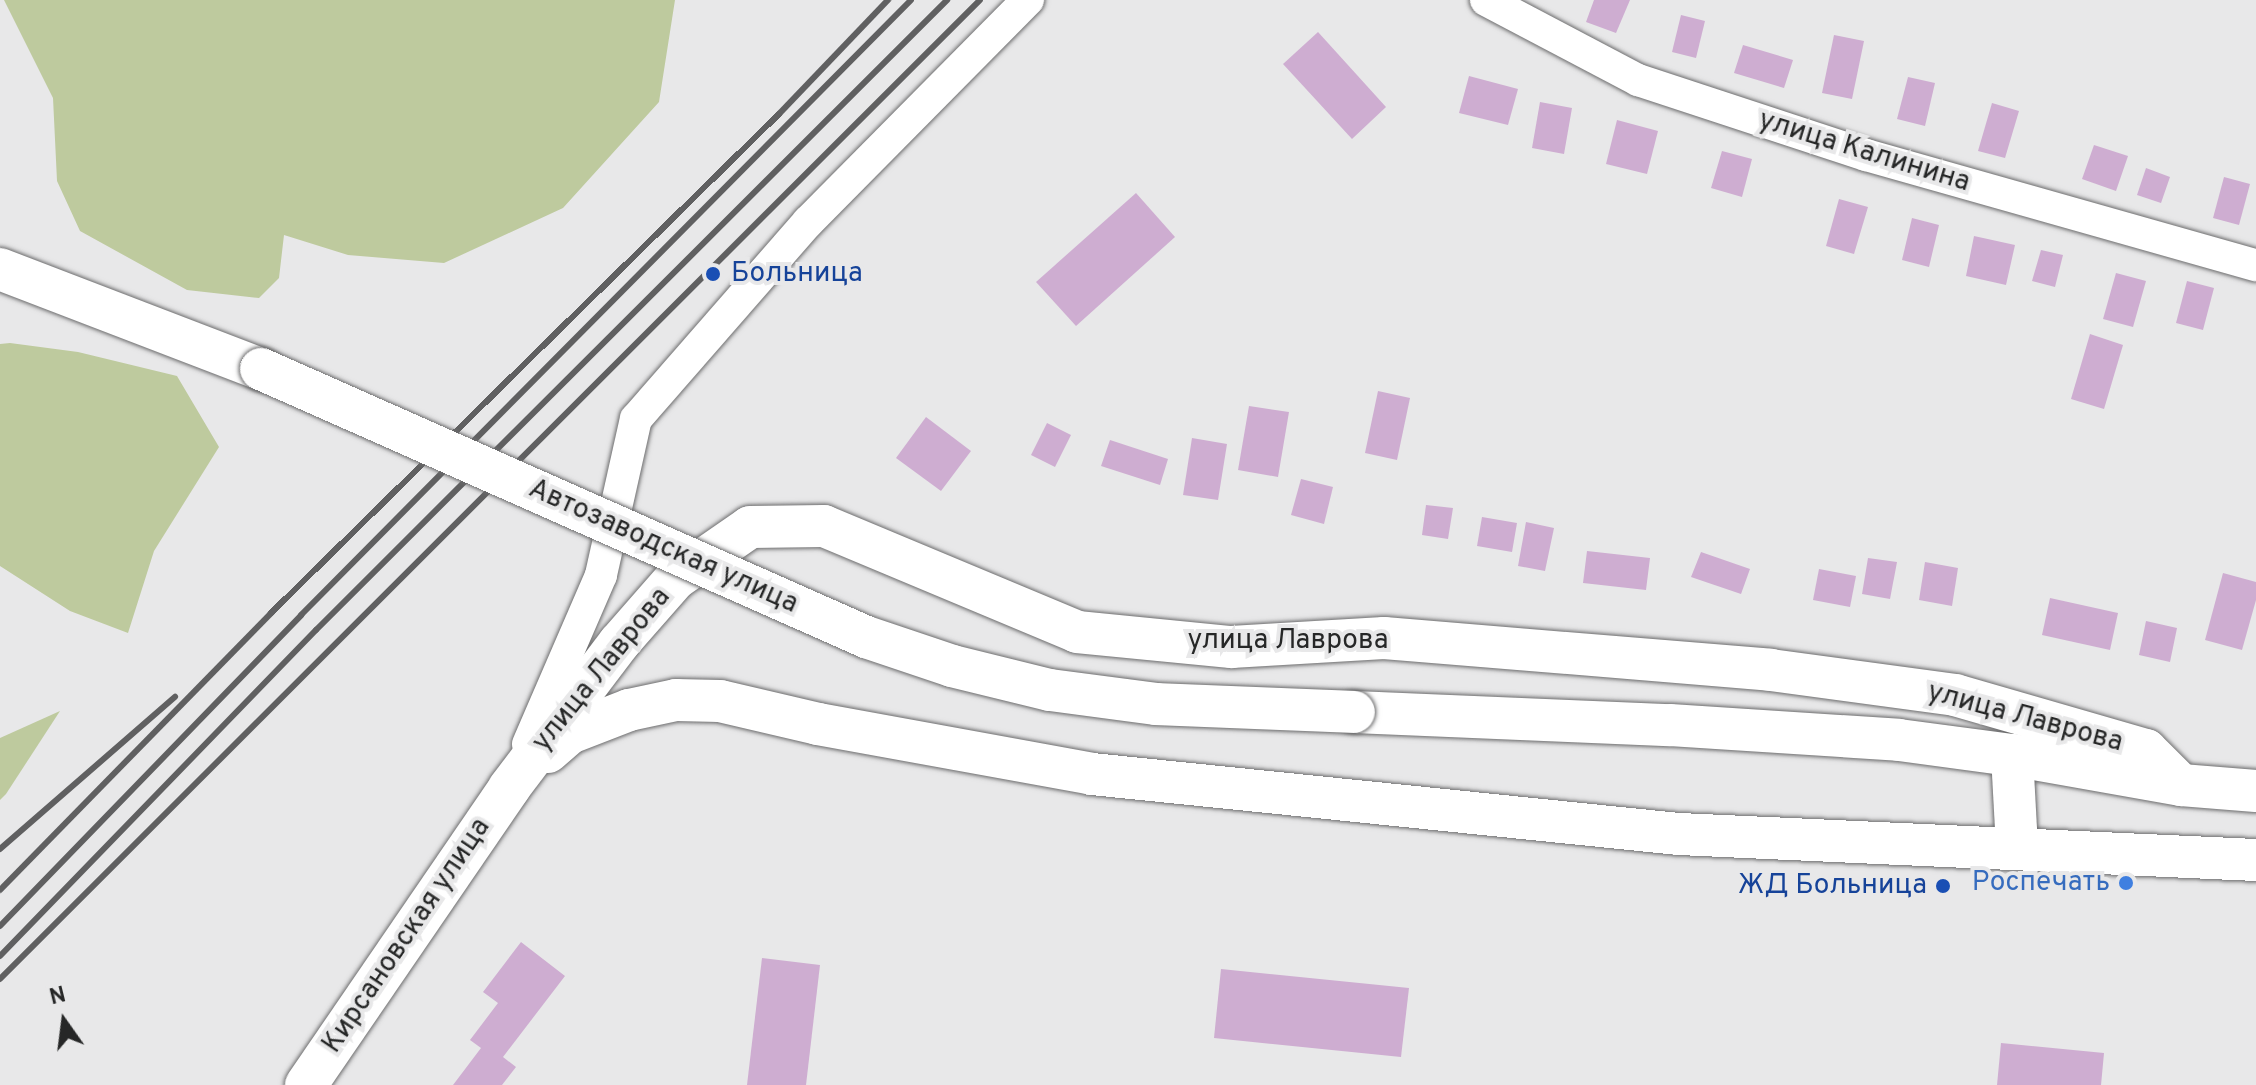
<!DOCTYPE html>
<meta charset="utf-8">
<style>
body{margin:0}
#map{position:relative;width:2256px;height:1085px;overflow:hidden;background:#e8e8e9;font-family:Overpass,sans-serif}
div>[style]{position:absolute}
.green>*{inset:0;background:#beca9e}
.building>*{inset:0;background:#ceadd1}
.roads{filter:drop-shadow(0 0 2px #6c6c6d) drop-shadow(0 0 2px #6c6c6d)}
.minor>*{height:32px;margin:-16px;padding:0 16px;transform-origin:16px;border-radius:16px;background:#fff}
.major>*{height:42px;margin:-21px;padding:0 21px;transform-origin:21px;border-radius:21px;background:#fff}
.rail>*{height:6px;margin:-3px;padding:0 3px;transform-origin:3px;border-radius:3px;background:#606061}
.bridges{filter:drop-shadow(0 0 2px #6c6c6d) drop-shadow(0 0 2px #6c6c6d)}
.major-bridge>*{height:42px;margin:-21px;padding:0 21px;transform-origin:21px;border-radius:21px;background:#fff}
.dots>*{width:22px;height:22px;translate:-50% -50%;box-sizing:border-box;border:4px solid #e8e8e9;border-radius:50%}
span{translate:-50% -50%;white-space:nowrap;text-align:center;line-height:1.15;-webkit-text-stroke:8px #e8e8e9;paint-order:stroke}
.street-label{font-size:28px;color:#262727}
.transit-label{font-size:28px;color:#164399}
.left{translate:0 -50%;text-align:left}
.right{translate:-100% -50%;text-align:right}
.shop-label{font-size:28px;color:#366cbe}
.north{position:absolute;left:24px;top:981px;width:80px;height:80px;-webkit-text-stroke:6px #e8e8e9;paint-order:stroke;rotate:346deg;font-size:22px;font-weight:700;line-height:32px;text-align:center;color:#262727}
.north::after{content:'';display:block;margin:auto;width:28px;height:36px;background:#262727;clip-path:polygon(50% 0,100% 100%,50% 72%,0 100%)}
</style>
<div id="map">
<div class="green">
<div style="clip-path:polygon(4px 0,675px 0,659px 102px,563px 208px,444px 263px,348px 255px,284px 235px,279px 278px,259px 298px,187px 290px,80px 231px,57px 181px,53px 98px)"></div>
<div style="clip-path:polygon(10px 343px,78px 352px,177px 376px,219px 447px,154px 551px,128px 633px,70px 611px,0 566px,0 344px)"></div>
<div style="clip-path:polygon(60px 711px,6px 794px,0 800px,0 738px)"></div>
</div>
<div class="building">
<div style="clip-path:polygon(1594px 0,1630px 0,1616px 33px,1586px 22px)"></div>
<div style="clip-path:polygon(1681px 15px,1705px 21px,1696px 58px,1672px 52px)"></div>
<div style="clip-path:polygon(1318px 32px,1386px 107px,1352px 139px,1283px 64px)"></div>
<div style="clip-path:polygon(1834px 35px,1864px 41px,1852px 99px,1822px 93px)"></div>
<div style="clip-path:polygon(1743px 45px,1793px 60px,1784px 88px,1734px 73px)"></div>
<div style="clip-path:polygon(1469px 76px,1518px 89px,1508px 125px,1459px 113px)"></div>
<div style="clip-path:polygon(1908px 77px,1935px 83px,1925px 126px,1897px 119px)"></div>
<div style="clip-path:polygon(1540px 102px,1572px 108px,1564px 154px,1532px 148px)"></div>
<div style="clip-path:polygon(1992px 103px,2019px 111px,2005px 158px,1978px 151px)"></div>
<div style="clip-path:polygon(1617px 120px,1658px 131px,1647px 174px,1606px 164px)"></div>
<div style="clip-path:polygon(2094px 145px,2128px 156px,2116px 191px,2082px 179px)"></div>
<div style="clip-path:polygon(1722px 151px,1752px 159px,1742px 197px,1711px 188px)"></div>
<div style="clip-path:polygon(2146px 168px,2170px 177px,2161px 203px,2137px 195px)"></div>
<div style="clip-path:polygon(2224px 177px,2250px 184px,2239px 225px,2213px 218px)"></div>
<div style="clip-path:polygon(1136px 193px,1175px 237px,1076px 326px,1036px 282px)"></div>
<div style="clip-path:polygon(1839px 199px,1868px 207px,1854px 254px,1826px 246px)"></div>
<div style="clip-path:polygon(1912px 218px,1939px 225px,1929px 267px,1902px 260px)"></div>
<div style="clip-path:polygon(1974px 236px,2015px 245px,2006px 285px,1966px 276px)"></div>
<div style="clip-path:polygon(2041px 250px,2063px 255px,2055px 287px,2032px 281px)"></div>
<div style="clip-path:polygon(2116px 273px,2146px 281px,2133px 327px,2103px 319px)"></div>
<div style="clip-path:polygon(2187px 281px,2214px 288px,2203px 330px,2176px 323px)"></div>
<div style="clip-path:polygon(2090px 334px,2123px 345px,2104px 409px,2071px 399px)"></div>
<div style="clip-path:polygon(1378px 391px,1410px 398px,1397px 460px,1365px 453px)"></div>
<div style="clip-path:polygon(1249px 406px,1289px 412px,1278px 477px,1238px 470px)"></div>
<div style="clip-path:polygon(926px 417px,971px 451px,941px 491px,896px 458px)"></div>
<div style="clip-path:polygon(1047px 423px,1071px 435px,1055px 467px,1031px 455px)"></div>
<div style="clip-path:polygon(1192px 438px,1227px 444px,1218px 500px,1183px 495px)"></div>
<div style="clip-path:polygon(1110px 440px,1168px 459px,1160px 485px,1101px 466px)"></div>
<div style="clip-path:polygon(1301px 479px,1333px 487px,1324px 524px,1291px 515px)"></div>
<div style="clip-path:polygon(1426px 505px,1453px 508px,1448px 539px,1422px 535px)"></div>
<div style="clip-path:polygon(1482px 517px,1517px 523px,1512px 552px,1477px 546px)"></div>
<div style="clip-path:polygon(1526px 522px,1554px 528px,1545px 571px,1518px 566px)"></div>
<div style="clip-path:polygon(1587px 551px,1650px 558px,1646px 590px,1583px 583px)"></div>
<div style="clip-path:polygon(1701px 552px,1750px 569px,1741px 594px,1691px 577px)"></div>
<div style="clip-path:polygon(1868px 558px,1897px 562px,1890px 599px,1862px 594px)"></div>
<div style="clip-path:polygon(1925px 562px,1958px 568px,1952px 606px,1919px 600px)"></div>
<div style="clip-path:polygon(1819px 569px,1856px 576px,1850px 607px,1813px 600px)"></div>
<div style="clip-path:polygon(2223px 573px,2256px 582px,2256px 600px,2242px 650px,2205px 640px)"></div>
<div style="clip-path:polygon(2050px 598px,2118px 613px,2110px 650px,2042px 635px)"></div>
<div style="clip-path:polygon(2146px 621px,2177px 628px,2170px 662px,2139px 655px)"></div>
<div style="clip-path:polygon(521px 942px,565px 976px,503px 1057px,516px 1067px,502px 1085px,453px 1085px,481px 1048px,470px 1040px,498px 1003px,483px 992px)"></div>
<div style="clip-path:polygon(762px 958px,820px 965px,806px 1085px,747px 1085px)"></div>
<div style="clip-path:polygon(1221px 969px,1409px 988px,1401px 1057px,1214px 1038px)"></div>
<div style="clip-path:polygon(2001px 1043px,2104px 1053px,2101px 1085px,1997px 1085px)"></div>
</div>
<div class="roads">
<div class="minor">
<div style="left:1486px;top:0;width:172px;rotate:27.8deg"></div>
<div style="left:1638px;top:80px;width:240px;rotate:18.2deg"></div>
<div style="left:1866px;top:155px;width:405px;rotate:15.8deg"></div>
<div style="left:528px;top:744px;width:184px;rotate:-66.6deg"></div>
<div style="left:601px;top:575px;width:160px;rotate:-77.4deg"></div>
<div style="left:636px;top:419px;width:262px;rotate:-48.9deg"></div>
<div style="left:808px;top:222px;width:313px;rotate:-45.3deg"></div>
</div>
<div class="major">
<div style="left:0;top:269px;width:280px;rotate:21deg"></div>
<div style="left:1354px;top:712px;width:316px;rotate:2.4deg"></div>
<div style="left:1670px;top:725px;width:229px;rotate:3.7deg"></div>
<div style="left:1899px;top:740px;width:114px;rotate:7.6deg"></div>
<div style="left:2012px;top:755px;width:172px;rotate:10.1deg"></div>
<div style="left:2181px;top:785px;width:75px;rotate:4.6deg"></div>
<div style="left:548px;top:752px;width:29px;rotate:-41deg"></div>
<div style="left:570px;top:733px;width:63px;rotate:-21.3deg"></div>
<div style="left:629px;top:710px;width:48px;rotate:-12deg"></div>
<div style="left:676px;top:700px;width:44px;rotate:1.3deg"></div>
<div style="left:720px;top:701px;width:101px;rotate:13.2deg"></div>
<div style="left:818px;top:724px;width:279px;rotate:10.3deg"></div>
<div style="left:1092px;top:774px;width:590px;rotate:5.84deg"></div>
<div style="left:1679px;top:834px;width:578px;rotate:2.58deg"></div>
<div style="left:2012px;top:755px;width:92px;rotate:86.9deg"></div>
<div style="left:306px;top:1085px;width:360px;rotate:-55.6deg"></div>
<div style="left:509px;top:788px;width:182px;rotate:-52.8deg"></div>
<div style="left:619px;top:643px;width:85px;rotate:-48.8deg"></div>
<div style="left:675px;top:579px;width:91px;rotate:-34.7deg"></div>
<div style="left:750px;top:527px;width:74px;rotate:-0.8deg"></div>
<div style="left:824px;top:526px;width:274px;rotate:22.7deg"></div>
<div style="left:1077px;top:632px;width:155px;rotate:5.6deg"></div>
<div style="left:1231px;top:647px;width:153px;rotate:-3.4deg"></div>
<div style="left:1384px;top:638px;width:388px;rotate:4.7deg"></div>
<div style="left:1771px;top:670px;width:186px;rotate:7.7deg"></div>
<div style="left:1955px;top:695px;width:199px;rotate:16.1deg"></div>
<div style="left:2146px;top:750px;width:49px;rotate:45deg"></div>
</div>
</div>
<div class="rail">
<div style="left:0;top:849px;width:232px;rotate:-41deg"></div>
<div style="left:0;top:890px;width:388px;rotate:-45.6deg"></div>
<div style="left:271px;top:613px;width:712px;rotate:-44.49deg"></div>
<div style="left:779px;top:114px;width:158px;rotate:-46.3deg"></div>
<div style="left:0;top:926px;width:433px;rotate:-45.9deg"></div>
<div style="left:301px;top:615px;width:866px;rotate:-45.23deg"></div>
<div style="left:0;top:956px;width:454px;rotate:-45.9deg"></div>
<div style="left:316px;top:630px;width:892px;rotate:-44.95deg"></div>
<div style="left:0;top:979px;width:1385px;rotate:-44.97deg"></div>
</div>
<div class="bridges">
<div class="major-bridge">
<div style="left:261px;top:369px;width:662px;rotate:23.89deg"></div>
<div style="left:866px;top:637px;width:91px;rotate:18.6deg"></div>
<div style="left:952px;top:666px;width:101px;rotate:13.8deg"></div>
<div style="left:1050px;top:690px;width:108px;rotate:7.5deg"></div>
<div style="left:1157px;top:704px;width:197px;rotate:2.3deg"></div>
</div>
</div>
<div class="dots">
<div style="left:713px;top:274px;background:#1a4fb4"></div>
<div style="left:2126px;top:883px;background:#3f7fe0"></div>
<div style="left:1943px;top:886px;background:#1a4fb4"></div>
</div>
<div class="street-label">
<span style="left:1864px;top:152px;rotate:17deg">улица Калинина</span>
<span style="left:663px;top:547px;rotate:24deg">Автозаводская улица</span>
<span style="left:1288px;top:641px">улица Лаврова</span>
<span style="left:602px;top:670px;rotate:-51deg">улица Лаврова</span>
<span style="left:2025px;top:718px;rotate:15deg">улица Лаврова</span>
<span style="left:407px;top:936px;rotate:-56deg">Кирсановская улица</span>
</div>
<div class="transit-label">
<span class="left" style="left:731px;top:274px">Больница</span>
<span class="right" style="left:1927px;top:886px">ЖД Больница</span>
</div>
<div class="shop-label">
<span class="right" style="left:2110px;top:883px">Роспечать</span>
</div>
<div class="north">N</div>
</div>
